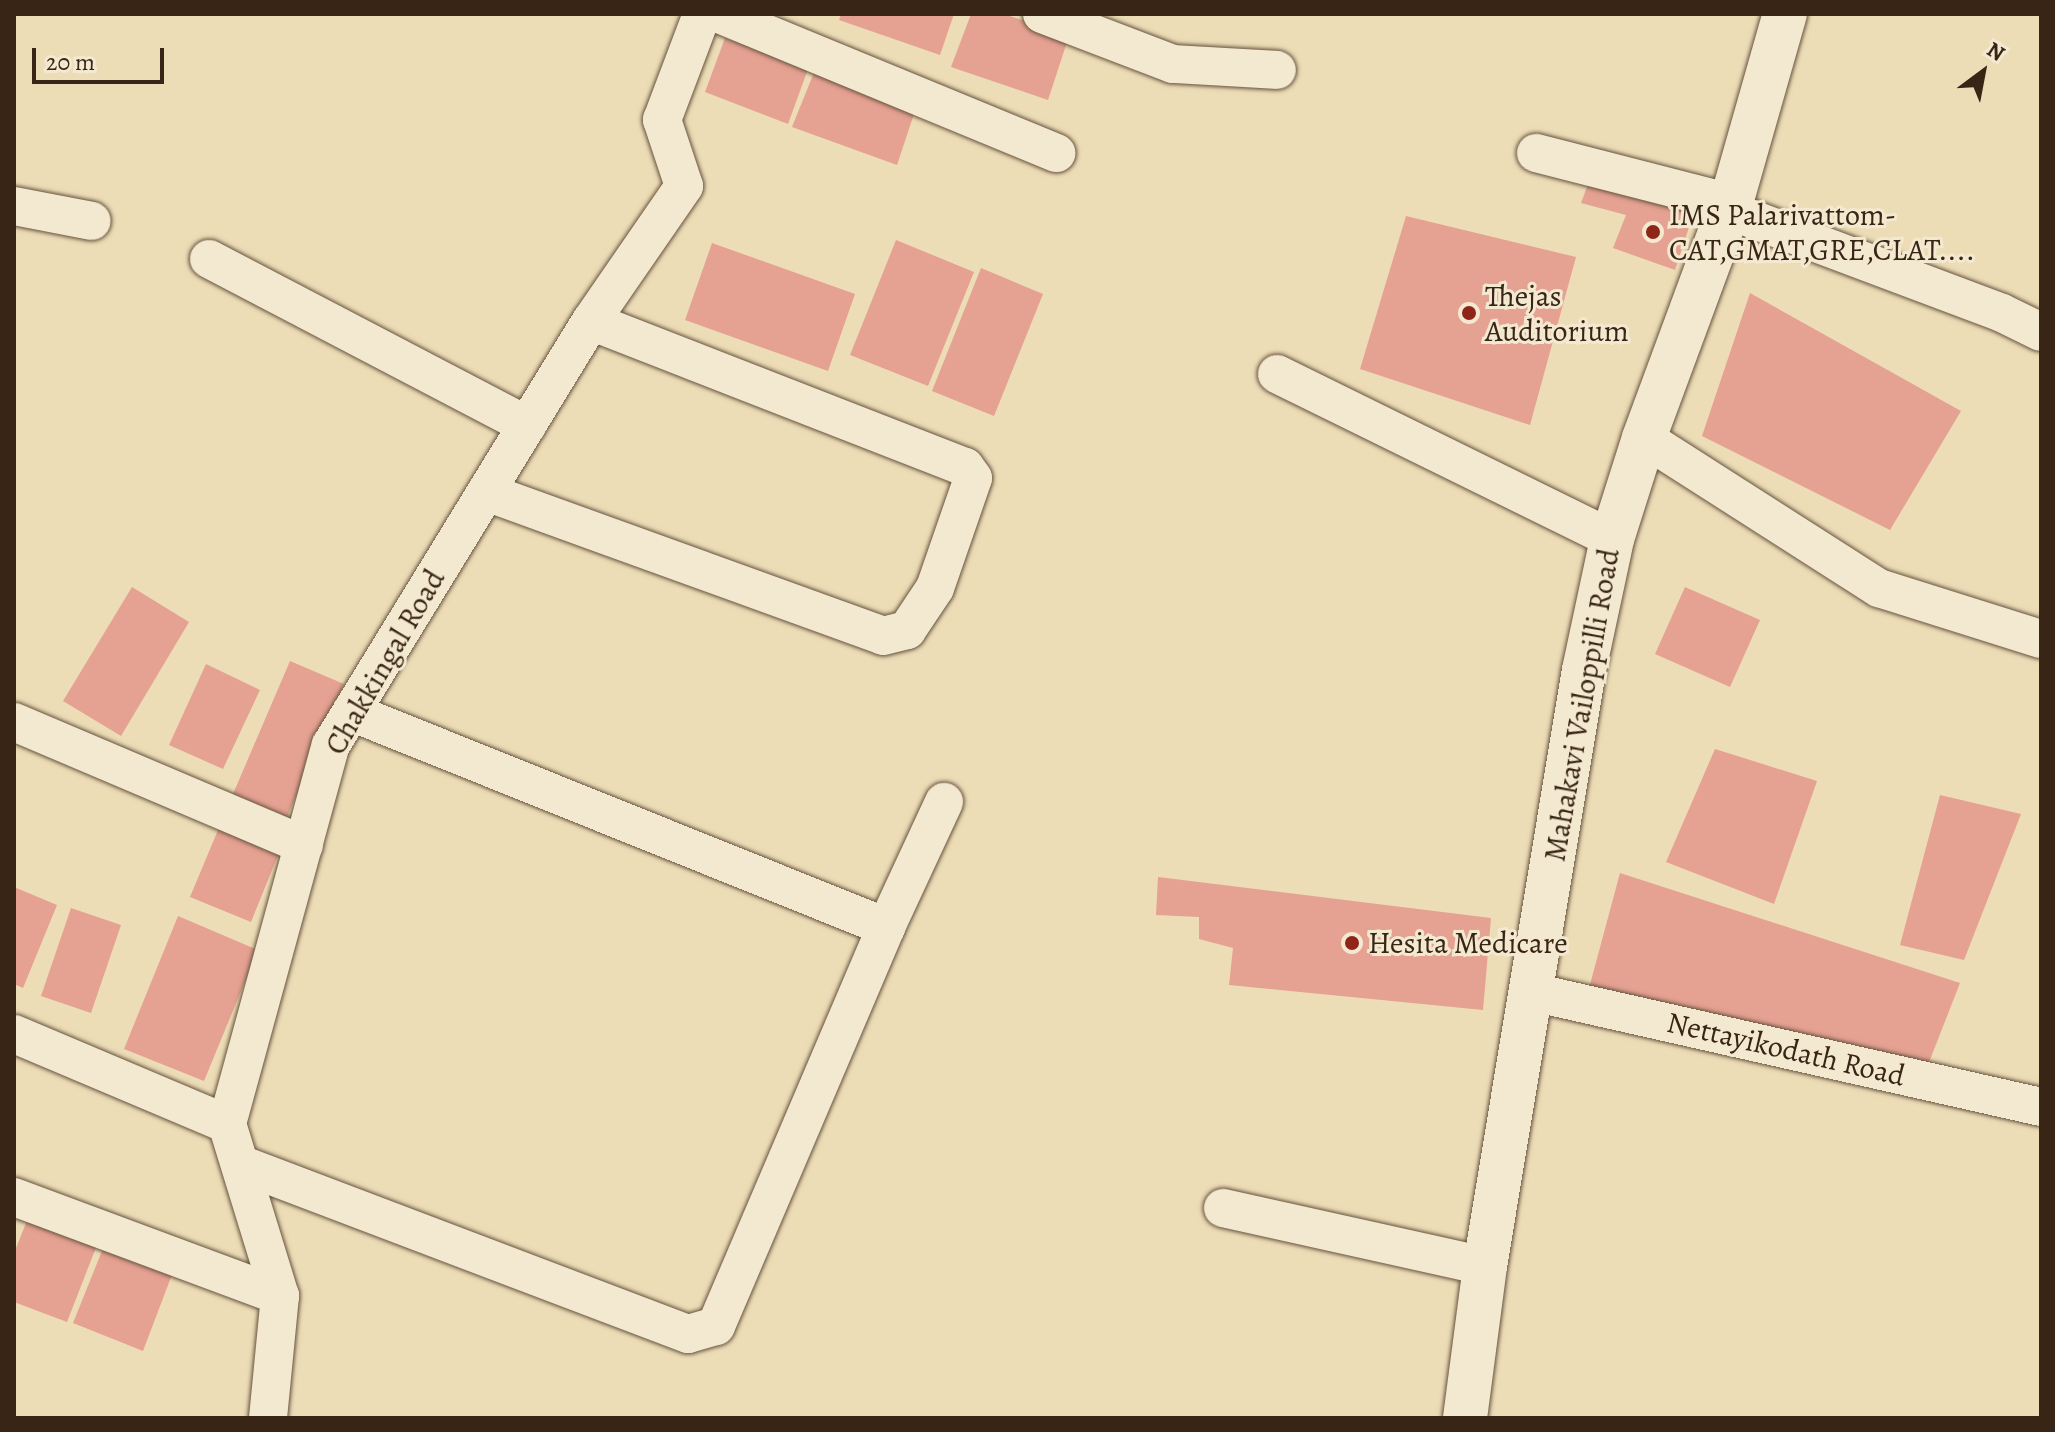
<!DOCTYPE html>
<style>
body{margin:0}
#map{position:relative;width:2055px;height:1432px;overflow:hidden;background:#edddb7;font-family:Alegreya,serif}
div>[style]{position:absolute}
.building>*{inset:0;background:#e5a192}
.roads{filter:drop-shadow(0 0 2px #66533e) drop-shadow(0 0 2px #66533e)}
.minor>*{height:38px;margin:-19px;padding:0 19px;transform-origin:19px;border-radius:19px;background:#f3e9d0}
.secondary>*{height:44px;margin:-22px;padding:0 22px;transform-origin:22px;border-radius:22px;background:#f3e9d0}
.dots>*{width:22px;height:22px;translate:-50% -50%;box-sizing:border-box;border:4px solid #f3e9d0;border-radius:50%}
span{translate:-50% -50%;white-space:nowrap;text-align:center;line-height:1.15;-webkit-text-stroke:6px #f3e9d0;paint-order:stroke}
.poi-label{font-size:30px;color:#392515}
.left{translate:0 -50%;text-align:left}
.street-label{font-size:30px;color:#392515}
.frame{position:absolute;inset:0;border:16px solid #392515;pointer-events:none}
.north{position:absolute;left:1943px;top:32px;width:80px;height:80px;-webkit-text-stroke:6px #f3e9d0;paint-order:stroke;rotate:32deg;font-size:22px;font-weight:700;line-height:32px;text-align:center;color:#392515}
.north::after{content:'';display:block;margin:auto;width:28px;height:36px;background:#392515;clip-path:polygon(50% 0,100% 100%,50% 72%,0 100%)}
.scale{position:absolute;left:32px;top:48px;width:132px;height:36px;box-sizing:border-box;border:4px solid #392515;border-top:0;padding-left:10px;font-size:24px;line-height:28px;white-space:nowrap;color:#392515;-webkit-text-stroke:6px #f3e9d0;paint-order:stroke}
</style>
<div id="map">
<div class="building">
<div style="clip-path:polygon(841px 14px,954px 14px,940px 55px,839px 20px)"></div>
<div style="clip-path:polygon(971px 14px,1004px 14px,1069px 36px,1048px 100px,951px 67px)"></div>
<div style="clip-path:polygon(725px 38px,808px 69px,788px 124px,705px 92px)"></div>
<div style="clip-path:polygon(817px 65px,918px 102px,897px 165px,792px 127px)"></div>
<div style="clip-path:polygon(1590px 179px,1695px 209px,1675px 270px,1613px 248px,1626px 215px,1581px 203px)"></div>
<div style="clip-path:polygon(1406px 216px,1576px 257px,1530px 425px,1360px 369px)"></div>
<div style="clip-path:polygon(896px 240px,974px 272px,928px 386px,850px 355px)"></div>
<div style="clip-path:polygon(712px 243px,855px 294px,828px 371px,685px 320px)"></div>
<div style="clip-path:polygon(981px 268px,1043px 294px,994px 416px,932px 391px)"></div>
<div style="clip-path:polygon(1750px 293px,1961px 411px,1890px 530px,1702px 436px)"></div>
<div style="clip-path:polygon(132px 587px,189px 622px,121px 736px,63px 701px)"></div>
<div style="clip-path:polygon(1685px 587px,1760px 620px,1730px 687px,1655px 654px)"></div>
<div style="clip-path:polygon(290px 661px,344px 684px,287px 817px,233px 794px)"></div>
<div style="clip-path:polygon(206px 664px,260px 690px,223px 769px,169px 745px)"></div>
<div style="clip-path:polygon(1715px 749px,1817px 781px,1774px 904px,1666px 862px)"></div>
<div style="clip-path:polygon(1940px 795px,2021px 814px,1964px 960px,1900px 945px)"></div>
<div style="clip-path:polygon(223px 818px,283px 843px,251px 922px,190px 897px)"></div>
<div style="clip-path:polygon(1620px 873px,1960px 983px,1926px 1070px,1588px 992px)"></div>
<div style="clip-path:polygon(1158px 877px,1491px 918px,1483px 1010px,1229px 985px,1233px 948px,1199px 939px,1199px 917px,1156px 915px)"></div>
<div style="clip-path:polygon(14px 887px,57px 905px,23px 988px,14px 984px)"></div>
<div style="clip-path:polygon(71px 908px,121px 925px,91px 1013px,41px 996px)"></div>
<div style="clip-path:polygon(178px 916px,258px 950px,204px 1081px,124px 1049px)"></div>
<div style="clip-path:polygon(28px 1218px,97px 1245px,67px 1322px,14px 1302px,14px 1253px)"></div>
<div style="clip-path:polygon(104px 1246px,173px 1272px,143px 1351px,73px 1323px)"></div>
</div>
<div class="roads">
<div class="minor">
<div style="left:719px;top:14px;width:365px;rotate:22.4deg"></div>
<div style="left:1042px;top:14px;width:140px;rotate:20.9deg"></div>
<div style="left:1173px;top:64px;width:104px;rotate:3.3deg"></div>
<div style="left:1536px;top:153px;width:201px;rotate:14.4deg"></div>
<div style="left:14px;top:206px;width:79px;rotate:10.9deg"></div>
<div style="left:1728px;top:210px;width:293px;rotate:20.6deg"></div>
<div style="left:2002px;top:313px;width:43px;rotate:26deg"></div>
<div style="left:209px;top:259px;width:359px;rotate:27.6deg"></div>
<div style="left:1277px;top:374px;width:373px;rotate:26.2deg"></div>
<div style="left:1644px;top:438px;width:279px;rotate:32.6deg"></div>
<div style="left:1879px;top:588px;width:170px;rotate:17.5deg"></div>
<div style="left:486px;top:492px;width:422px;rotate:19.9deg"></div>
<div style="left:883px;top:636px;width:25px;rotate:-14deg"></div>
<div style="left:907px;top:630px;width:50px;rotate:-56.3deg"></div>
<div style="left:935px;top:588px;width:116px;rotate:-70.9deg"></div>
<div style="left:973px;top:478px;width:14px;rotate:-126deg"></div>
<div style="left:965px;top:467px;width:401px;rotate:-158.7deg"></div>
<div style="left:351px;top:712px;width:577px;rotate:21.89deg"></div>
<div style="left:14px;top:722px;width:315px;rotate:23deg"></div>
<div style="left:1532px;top:992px;width:522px;rotate:12.73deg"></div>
<div style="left:14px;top:1034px;width:231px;rotate:22.9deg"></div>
<div style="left:240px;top:1164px;width:479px;rotate:20.8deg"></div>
<div style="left:688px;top:1334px;width:29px;rotate:-16deg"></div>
<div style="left:716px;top:1326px;width:434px;rotate:-66.9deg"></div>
<div style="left:886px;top:927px;width:138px;rotate:-65.1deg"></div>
<div style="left:14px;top:1197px;width:284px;rotate:20.4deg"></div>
<div style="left:1223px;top:1208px;width:268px;rotate:12.5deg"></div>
<div style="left:268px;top:1418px;width:123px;rotate:-84.4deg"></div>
<div style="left:280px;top:1296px;width:180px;rotate:-107.1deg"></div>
<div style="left:227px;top:1124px;width:393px;rotate:-74.7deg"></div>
<div style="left:331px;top:745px;width:497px;rotate:-58.5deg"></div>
<div style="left:591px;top:321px;width:164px;rotate:-55.4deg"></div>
<div style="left:684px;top:186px;width:70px;rotate:-108.4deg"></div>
<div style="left:662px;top:120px;width:113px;rotate:-69.3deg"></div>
</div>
<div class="secondary">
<div style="left:1465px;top:1418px;width:153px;rotate:-82.5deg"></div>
<div style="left:1485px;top:1266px;width:604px;rotate:-80.57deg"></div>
<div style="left:1584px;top:670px;width:134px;rotate:-77.9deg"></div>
<div style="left:1612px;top:539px;width:106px;rotate:-72.4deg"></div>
<div style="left:1644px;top:438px;width:251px;rotate:-69.7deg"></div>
<div style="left:1731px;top:203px;width:197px;rotate:-74.1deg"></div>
</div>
</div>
<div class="dots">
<div style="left:1653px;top:232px;background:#8f2418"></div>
<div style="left:1469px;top:313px;background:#8f2418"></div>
<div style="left:1352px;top:943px;background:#8f2418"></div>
</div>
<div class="poi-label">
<span class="left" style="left:1669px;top:232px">IMS Palarivattom-<br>CAT,GMAT,GRE,CLAT....</span>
<span class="left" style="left:1485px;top:313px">Thejas<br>Auditorium</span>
<span class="left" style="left:1368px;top:943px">Hesita Medicare</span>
</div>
<div class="street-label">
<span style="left:385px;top:662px;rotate:-60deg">Chakkingal Road</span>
<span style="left:1582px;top:705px;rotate:-80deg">Mahakavi Vailoppilli Road</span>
<span style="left:1786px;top:1049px;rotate:13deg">Nettayikodath Road</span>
</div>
<div class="frame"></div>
<div class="north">N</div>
<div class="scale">20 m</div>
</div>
